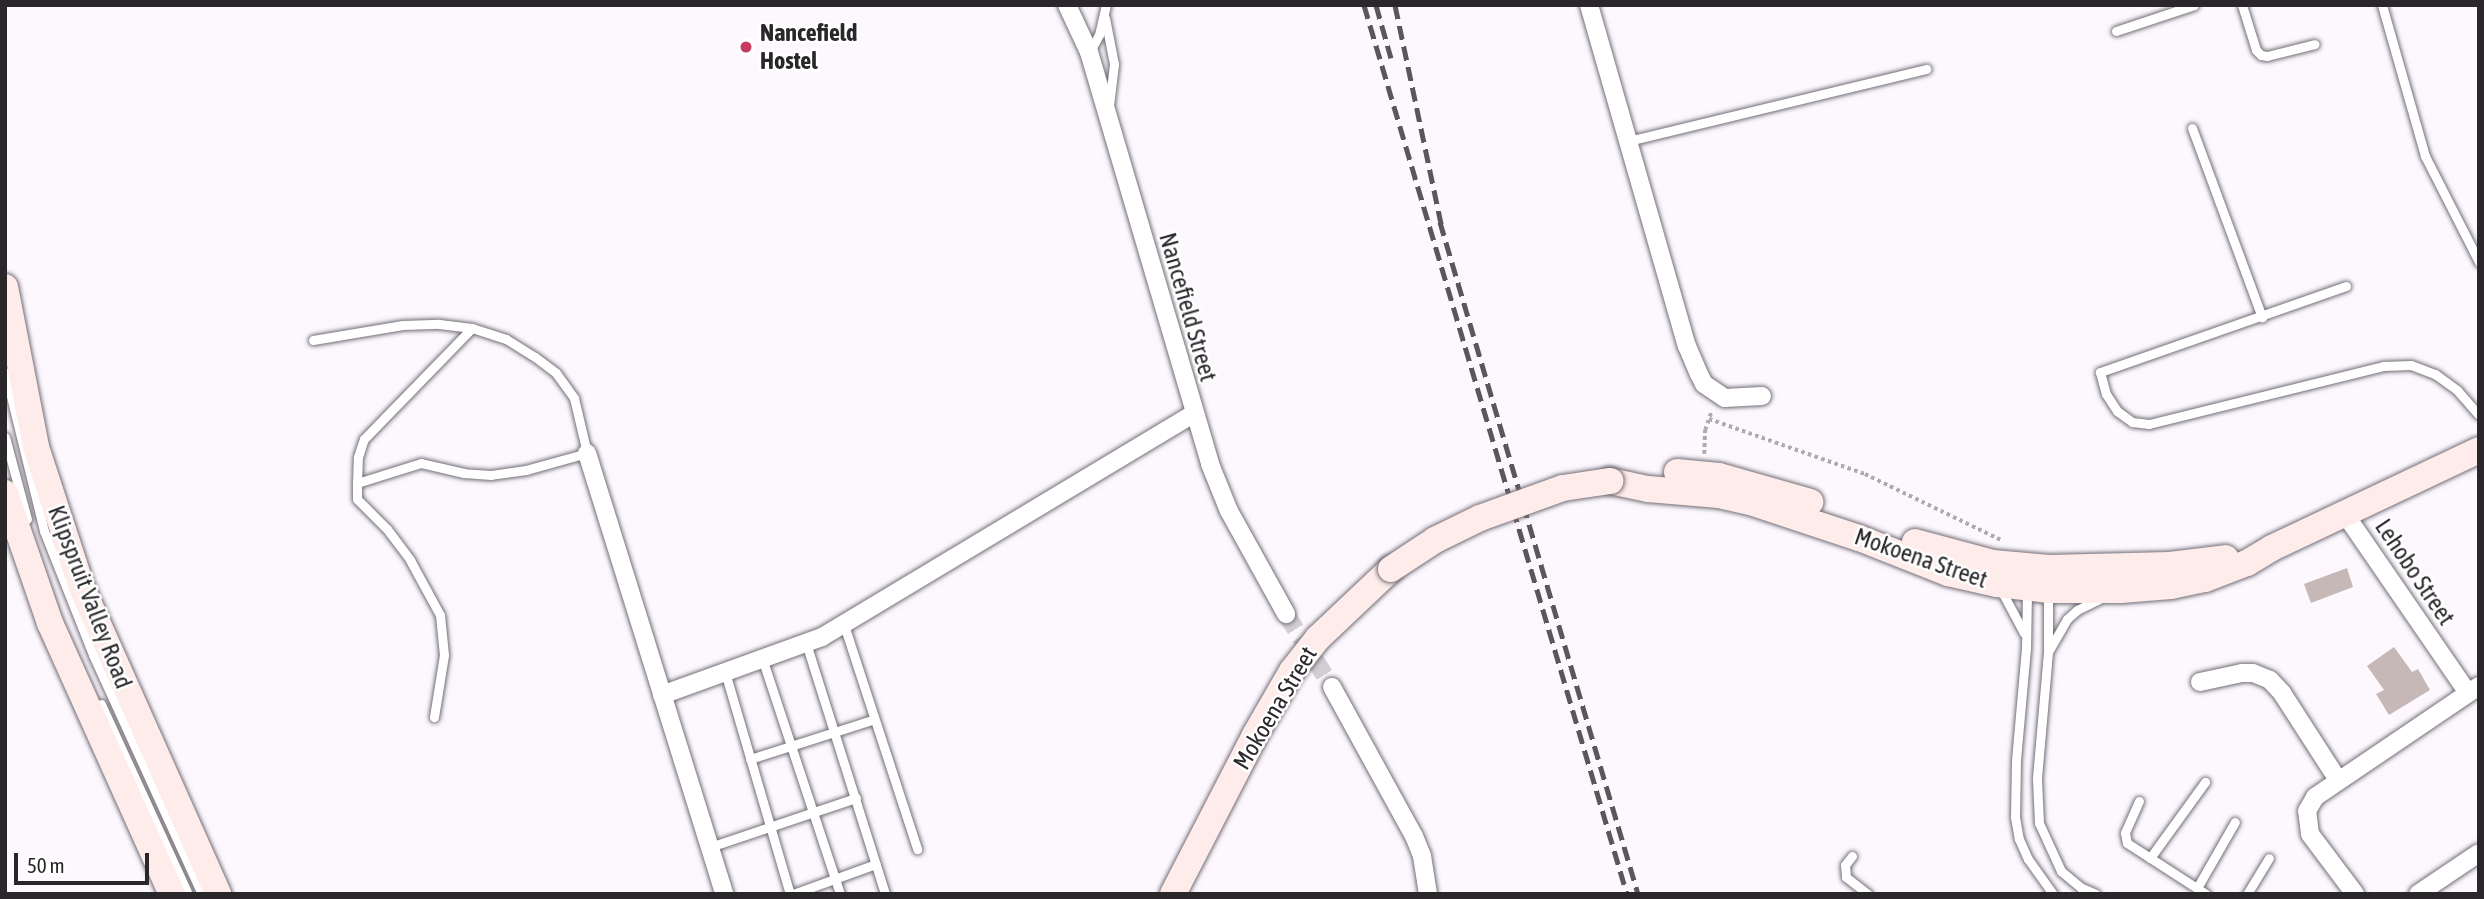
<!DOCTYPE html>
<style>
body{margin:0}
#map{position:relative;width:2484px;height:899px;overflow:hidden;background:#fcf8fe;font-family:"Asap Condensed",sans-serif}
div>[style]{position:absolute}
.building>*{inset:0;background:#c5b8b6}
.minor-tunnel>*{height:18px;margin-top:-9px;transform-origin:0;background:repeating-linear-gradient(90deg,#d2ced4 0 18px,transparent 0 27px)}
.path>*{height:3.5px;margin-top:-1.75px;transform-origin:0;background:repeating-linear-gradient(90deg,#ada9ae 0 3.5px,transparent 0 7px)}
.roads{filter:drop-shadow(0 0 2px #746e77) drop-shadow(0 0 2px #746e77)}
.service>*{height:9px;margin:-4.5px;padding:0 4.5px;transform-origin:4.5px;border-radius:4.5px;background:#fff}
.minor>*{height:18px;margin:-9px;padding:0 9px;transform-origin:9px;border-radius:9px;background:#fff}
.secondary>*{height:26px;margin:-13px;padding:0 13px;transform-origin:13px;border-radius:13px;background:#fdece9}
.rail>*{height:5px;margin-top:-2.5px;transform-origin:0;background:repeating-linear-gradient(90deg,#5a575b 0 14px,transparent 0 21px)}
.bridges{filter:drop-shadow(0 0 2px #746e77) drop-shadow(0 0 2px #746e77)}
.secondary-bridge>*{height:26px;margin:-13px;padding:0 13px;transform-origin:13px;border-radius:13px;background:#fdece9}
.dots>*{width:19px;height:19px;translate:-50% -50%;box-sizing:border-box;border:4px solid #fff;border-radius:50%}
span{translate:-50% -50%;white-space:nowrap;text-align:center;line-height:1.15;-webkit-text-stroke:5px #fff;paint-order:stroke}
.poi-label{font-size:24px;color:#29272a;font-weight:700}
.left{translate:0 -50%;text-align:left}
.street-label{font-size:24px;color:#29272a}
.frame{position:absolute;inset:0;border:7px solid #29272a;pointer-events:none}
.scale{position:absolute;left:14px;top:853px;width:135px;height:32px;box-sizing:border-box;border:4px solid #29272a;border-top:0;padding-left:9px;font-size:21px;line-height:24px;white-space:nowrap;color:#29272a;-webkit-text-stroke:5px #fff;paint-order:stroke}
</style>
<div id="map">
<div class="building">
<div style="clip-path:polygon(2347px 568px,2353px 587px,2311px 603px,2304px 584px)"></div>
<div style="clip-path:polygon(2394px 647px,2412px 672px,2418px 669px,2430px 690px,2389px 715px,2376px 694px,2384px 690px,2367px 666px)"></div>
</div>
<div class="minor-tunnel">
<div style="left:1286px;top:614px;width:86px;rotate:57.8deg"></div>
</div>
<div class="path">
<div style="left:1709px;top:419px;width:165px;rotate:19.4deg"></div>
<div style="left:1865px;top:474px;width:153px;rotate:25.9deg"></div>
<div style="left:1704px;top:454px;width:24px;rotate:-88deg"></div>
<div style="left:1705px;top:430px;width:21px;rotate:-71deg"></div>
</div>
<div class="roads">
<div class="service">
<div style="left:2242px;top:5px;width:47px;rotate:72.7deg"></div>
<div style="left:2256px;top:50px;width:7px;rotate:45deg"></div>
<div style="left:2261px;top:55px;width:6px;rotate:9deg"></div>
<div style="left:2267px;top:56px;width:49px;rotate:-14deg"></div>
<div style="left:2382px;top:5px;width:157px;rotate:74.1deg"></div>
<div style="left:2425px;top:156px;width:119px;rotate:63deg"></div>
<div style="left:1105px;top:18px;width:47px;rotate:78.9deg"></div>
<div style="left:1114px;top:64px;width:42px;rotate:96.8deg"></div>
<div style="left:2116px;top:31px;width:82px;rotate:-18.4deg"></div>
<div style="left:1090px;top:51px;width:18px;rotate:-61deg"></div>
<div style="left:1099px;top:35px;width:31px;rotate:-77deg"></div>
<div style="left:2192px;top:128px;width:202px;rotate:69.7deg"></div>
<div style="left:1628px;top:141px;width:307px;rotate:-13.6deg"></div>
<div style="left:2346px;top:286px;width:261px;rotate:160.7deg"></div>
<div style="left:2100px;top:372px;width:23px;rotate:75deg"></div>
<div style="left:2106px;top:394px;width:20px;rotate:57deg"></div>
<div style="left:2117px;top:411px;width:19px;rotate:36deg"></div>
<div style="left:2132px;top:422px;width:17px;rotate:7deg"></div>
<div style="left:2149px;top:424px;width:241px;rotate:-13.9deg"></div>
<div style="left:2383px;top:366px;width:28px;rotate:-2deg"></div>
<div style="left:2411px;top:365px;width:26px;rotate:21deg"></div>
<div style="left:2435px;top:374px;width:27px;rotate:36deg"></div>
<div style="left:2457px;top:390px;width:33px;rotate:49deg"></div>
<div style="left:313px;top:340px;width:91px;rotate:-9.5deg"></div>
<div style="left:403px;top:325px;width:36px;rotate:-2deg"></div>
<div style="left:439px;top:324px;width:33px;rotate:7deg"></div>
<div style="left:472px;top:328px;width:36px;rotate:18deg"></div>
<div style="left:506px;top:339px;width:34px;rotate:32deg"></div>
<div style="left:535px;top:357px;width:26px;rotate:37deg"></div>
<div style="left:556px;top:373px;width:31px;rotate:54deg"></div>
<div style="left:574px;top:398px;width:57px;rotate:76.7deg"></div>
<div style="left:587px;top:453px;width:63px;rotate:164.4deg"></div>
<div style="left:526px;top:470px;width:35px;rotate:172deg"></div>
<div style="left:491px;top:475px;width:27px;rotate:-176deg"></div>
<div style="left:464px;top:473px;width:44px;rotate:-166.9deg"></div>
<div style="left:421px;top:463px;width:67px;rotate:162.6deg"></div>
<div style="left:357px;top:483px;width:16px;rotate:90deg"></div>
<div style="left:357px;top:499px;width:42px;rotate:45deg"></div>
<div style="left:387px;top:529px;width:39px;rotate:53deg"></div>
<div style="left:410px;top:560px;width:63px;rotate:61.4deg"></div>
<div style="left:440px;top:615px;width:40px;rotate:84.3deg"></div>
<div style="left:444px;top:655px;width:63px;rotate:99.2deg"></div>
<div style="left:5px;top:372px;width:164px;rotate:76.2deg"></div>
<div style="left:44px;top:531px;width:133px;rotate:68.4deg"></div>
<div style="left:93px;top:655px;width:263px;rotate:65.5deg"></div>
<div style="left:5px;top:437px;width:85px;rotate:75deg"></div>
<div style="left:357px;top:483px;width:26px;rotate:-88deg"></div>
<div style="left:358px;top:457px;width:19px;rotate:-72deg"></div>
<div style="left:364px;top:439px;width:155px;rotate:-45.8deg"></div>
<div style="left:2001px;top:590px;width:49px;rotate:61.9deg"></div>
<div style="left:2048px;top:591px;width:61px;rotate:90deg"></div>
<div style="left:2048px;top:652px;width:127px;rotate:95deg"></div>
<div style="left:2037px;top:779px;width:44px;rotate:87.4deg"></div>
<div style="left:2039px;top:823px;width:53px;rotate:65.4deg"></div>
<div style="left:2061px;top:871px;width:25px;rotate:40deg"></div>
<div style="left:2080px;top:887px;width:17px;rotate:24deg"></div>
<div style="left:2027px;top:592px;width:56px;rotate:91deg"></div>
<div style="left:2026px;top:648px;width:112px;rotate:95.1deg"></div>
<div style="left:2016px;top:760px;width:57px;rotate:91deg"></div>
<div style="left:2015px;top:817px;width:22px;rotate:80deg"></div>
<div style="left:2019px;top:839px;width:22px;rotate:66deg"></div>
<div style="left:2028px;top:859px;width:43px;rotate:54.5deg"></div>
<div style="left:844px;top:625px;width:236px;rotate:71.9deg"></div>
<div style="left:806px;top:643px;width:263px;rotate:72.5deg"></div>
<div style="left:2048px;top:652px;width:38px;rotate:-60deg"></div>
<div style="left:2067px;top:619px;width:13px;rotate:-42deg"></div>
<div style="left:2077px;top:610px;width:25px;rotate:-26deg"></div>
<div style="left:762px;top:658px;width:249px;rotate:71.7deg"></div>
<div style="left:725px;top:672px;width:231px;rotate:73.7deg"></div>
<div style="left:101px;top:704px;width:209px;rotate:65.4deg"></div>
<div style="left:750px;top:759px;width:128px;rotate:-17.7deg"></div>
<div style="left:2139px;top:801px;width:35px;rotate:114deg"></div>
<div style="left:2125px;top:833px;width:10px;rotate:79deg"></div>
<div style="left:2127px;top:843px;width:94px;rotate:32.8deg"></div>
<div style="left:710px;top:847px;width:154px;rotate:-18.6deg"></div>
<div style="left:1852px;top:856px;width:11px;rotate:128deg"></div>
<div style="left:1845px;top:865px;width:12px;rotate:85deg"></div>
<div style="left:1846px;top:877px;width:28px;rotate:38deg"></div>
<div style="left:2150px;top:858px;width:94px;rotate:-54.1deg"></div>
<div style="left:2197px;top:888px;width:76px;rotate:-60.1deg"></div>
<div style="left:793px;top:894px;width:88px;rotate:-19.9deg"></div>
<div style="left:2247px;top:894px;width:42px;rotate:-58.6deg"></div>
</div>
<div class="minor">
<div style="left:1067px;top:5px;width:52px;rotate:64.9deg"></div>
<div style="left:1089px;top:52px;width:429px;rotate:73.6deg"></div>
<div style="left:1210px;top:464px;width:51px;rotate:68deg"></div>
<div style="left:1229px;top:511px;width:118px;rotate:61deg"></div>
<div style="left:1589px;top:5px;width:355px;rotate:74deg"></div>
<div style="left:1687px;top:346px;width:30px;rotate:67deg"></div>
<div style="left:1699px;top:374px;width:11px;rotate:63deg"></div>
<div style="left:1704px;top:384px;width:25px;rotate:34deg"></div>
<div style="left:1725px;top:398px;width:37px;rotate:-3deg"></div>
<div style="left:587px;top:453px;width:462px;rotate:72.7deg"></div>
<div style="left:2345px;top:514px;width:217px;rotate:55.5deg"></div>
<div style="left:2200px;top:682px;width:43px;rotate:-12.1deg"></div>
<div style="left:2242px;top:673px;width:11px"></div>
<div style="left:2253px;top:673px;width:18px;rotate:22deg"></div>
<div style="left:2270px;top:680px;width:18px;rotate:47deg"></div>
<div style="left:2282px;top:693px;width:103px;rotate:57.2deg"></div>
<div style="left:1332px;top:687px;width:170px;rotate:61.2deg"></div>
<div style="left:1414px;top:836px;width:22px;rotate:68deg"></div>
<div style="left:1422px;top:856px;width:38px;rotate:81deg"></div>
<div style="left:662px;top:695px;width:170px;rotate:-19.9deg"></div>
<div style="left:822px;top:637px;width:433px;rotate:-31deg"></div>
<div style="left:2355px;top:894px;width:75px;rotate:-126.9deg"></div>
<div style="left:2310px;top:834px;width:23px;rotate:-97deg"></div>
<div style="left:2307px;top:811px;width:16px;rotate:-60deg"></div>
<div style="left:2315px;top:797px;width:198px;rotate:-34.1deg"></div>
<div style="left:2418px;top:894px;width:73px;rotate:-33.9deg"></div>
</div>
<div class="secondary">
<div style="left:5px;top:287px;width:163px;rotate:79deg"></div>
<div style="left:36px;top:447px;width:148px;rotate:71.9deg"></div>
<div style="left:82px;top:588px;width:335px;rotate:66deg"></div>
<div style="left:1677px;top:472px;width:42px;rotate:5.4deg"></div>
<div style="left:1719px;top:476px;width:95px;rotate:15.9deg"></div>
<div style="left:1610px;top:481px;width:39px;rotate:12deg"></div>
<div style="left:1648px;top:489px;width:71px;rotate:4.8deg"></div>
<div style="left:1719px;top:495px;width:32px;rotate:13deg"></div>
<div style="left:1750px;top:502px;width:115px;rotate:18.3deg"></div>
<div style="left:1859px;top:538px;width:96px;rotate:21.5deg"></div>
<div style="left:1948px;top:573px;width:50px;rotate:12.7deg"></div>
<div style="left:1997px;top:584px;width:51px;rotate:6.7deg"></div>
<div style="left:2048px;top:590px;width:73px"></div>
<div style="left:2121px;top:590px;width:50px;rotate:-4.6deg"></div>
<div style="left:2171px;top:586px;width:35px;rotate:-12deg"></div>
<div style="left:2205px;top:579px;width:45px;rotate:-20.9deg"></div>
<div style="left:2247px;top:563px;width:29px;rotate:-31deg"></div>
<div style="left:2272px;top:548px;width:229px;rotate:-25.3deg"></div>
<div style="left:5px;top:493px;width:138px;rotate:70.9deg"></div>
<div style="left:50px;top:623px;width:297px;rotate:65.8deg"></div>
<div style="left:1915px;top:542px;width:81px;rotate:15.1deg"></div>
<div style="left:1993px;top:563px;width:56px;rotate:5.1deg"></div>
<div style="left:2049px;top:568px;width:121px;rotate:-1.4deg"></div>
<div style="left:2170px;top:565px;width:56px;rotate:-7.1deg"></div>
<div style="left:1173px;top:894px;width:179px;rotate:-62.7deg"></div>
<div style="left:1255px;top:735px;width:74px;rotate:-60deg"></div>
<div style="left:1292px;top:671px;width:42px;rotate:-51.8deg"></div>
<div style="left:1318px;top:638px;width:100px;rotate:-43.4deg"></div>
</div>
</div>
<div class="rail">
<div style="left:1364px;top:5px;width:927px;rotate:73.52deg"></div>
<div style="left:1376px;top:5px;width:55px;rotate:74.2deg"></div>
<div style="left:1395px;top:5px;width:232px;rotate:78.1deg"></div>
<div style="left:1440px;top:222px;width:701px;rotate:73.58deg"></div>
</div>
<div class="bridges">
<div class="secondary-bridge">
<div style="left:1391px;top:569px;width:53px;rotate:-33.4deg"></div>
<div style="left:1435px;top:540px;width:50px;rotate:-26.1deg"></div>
<div style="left:1480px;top:518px;width:88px;rotate:-19.9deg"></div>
<div style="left:1563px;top:488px;width:48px;rotate:-8.5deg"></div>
</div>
</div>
<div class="dots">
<div style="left:746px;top:47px;background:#c93a62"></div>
</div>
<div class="poi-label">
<span class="left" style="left:760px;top:47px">Nancefield<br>Hostel</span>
</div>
<div class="street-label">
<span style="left:1188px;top:307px;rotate:74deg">Nancefield Street</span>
<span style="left:1921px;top:558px;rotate:19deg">Mokoena Street</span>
<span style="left:2415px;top:572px;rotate:56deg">Lehobo Street</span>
<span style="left:90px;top:597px;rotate:69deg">Klipspruit Valley Road</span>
<span style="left:1275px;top:708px;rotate:-59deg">Mokoena Street</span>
</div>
<div class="frame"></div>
<div class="scale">50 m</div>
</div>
